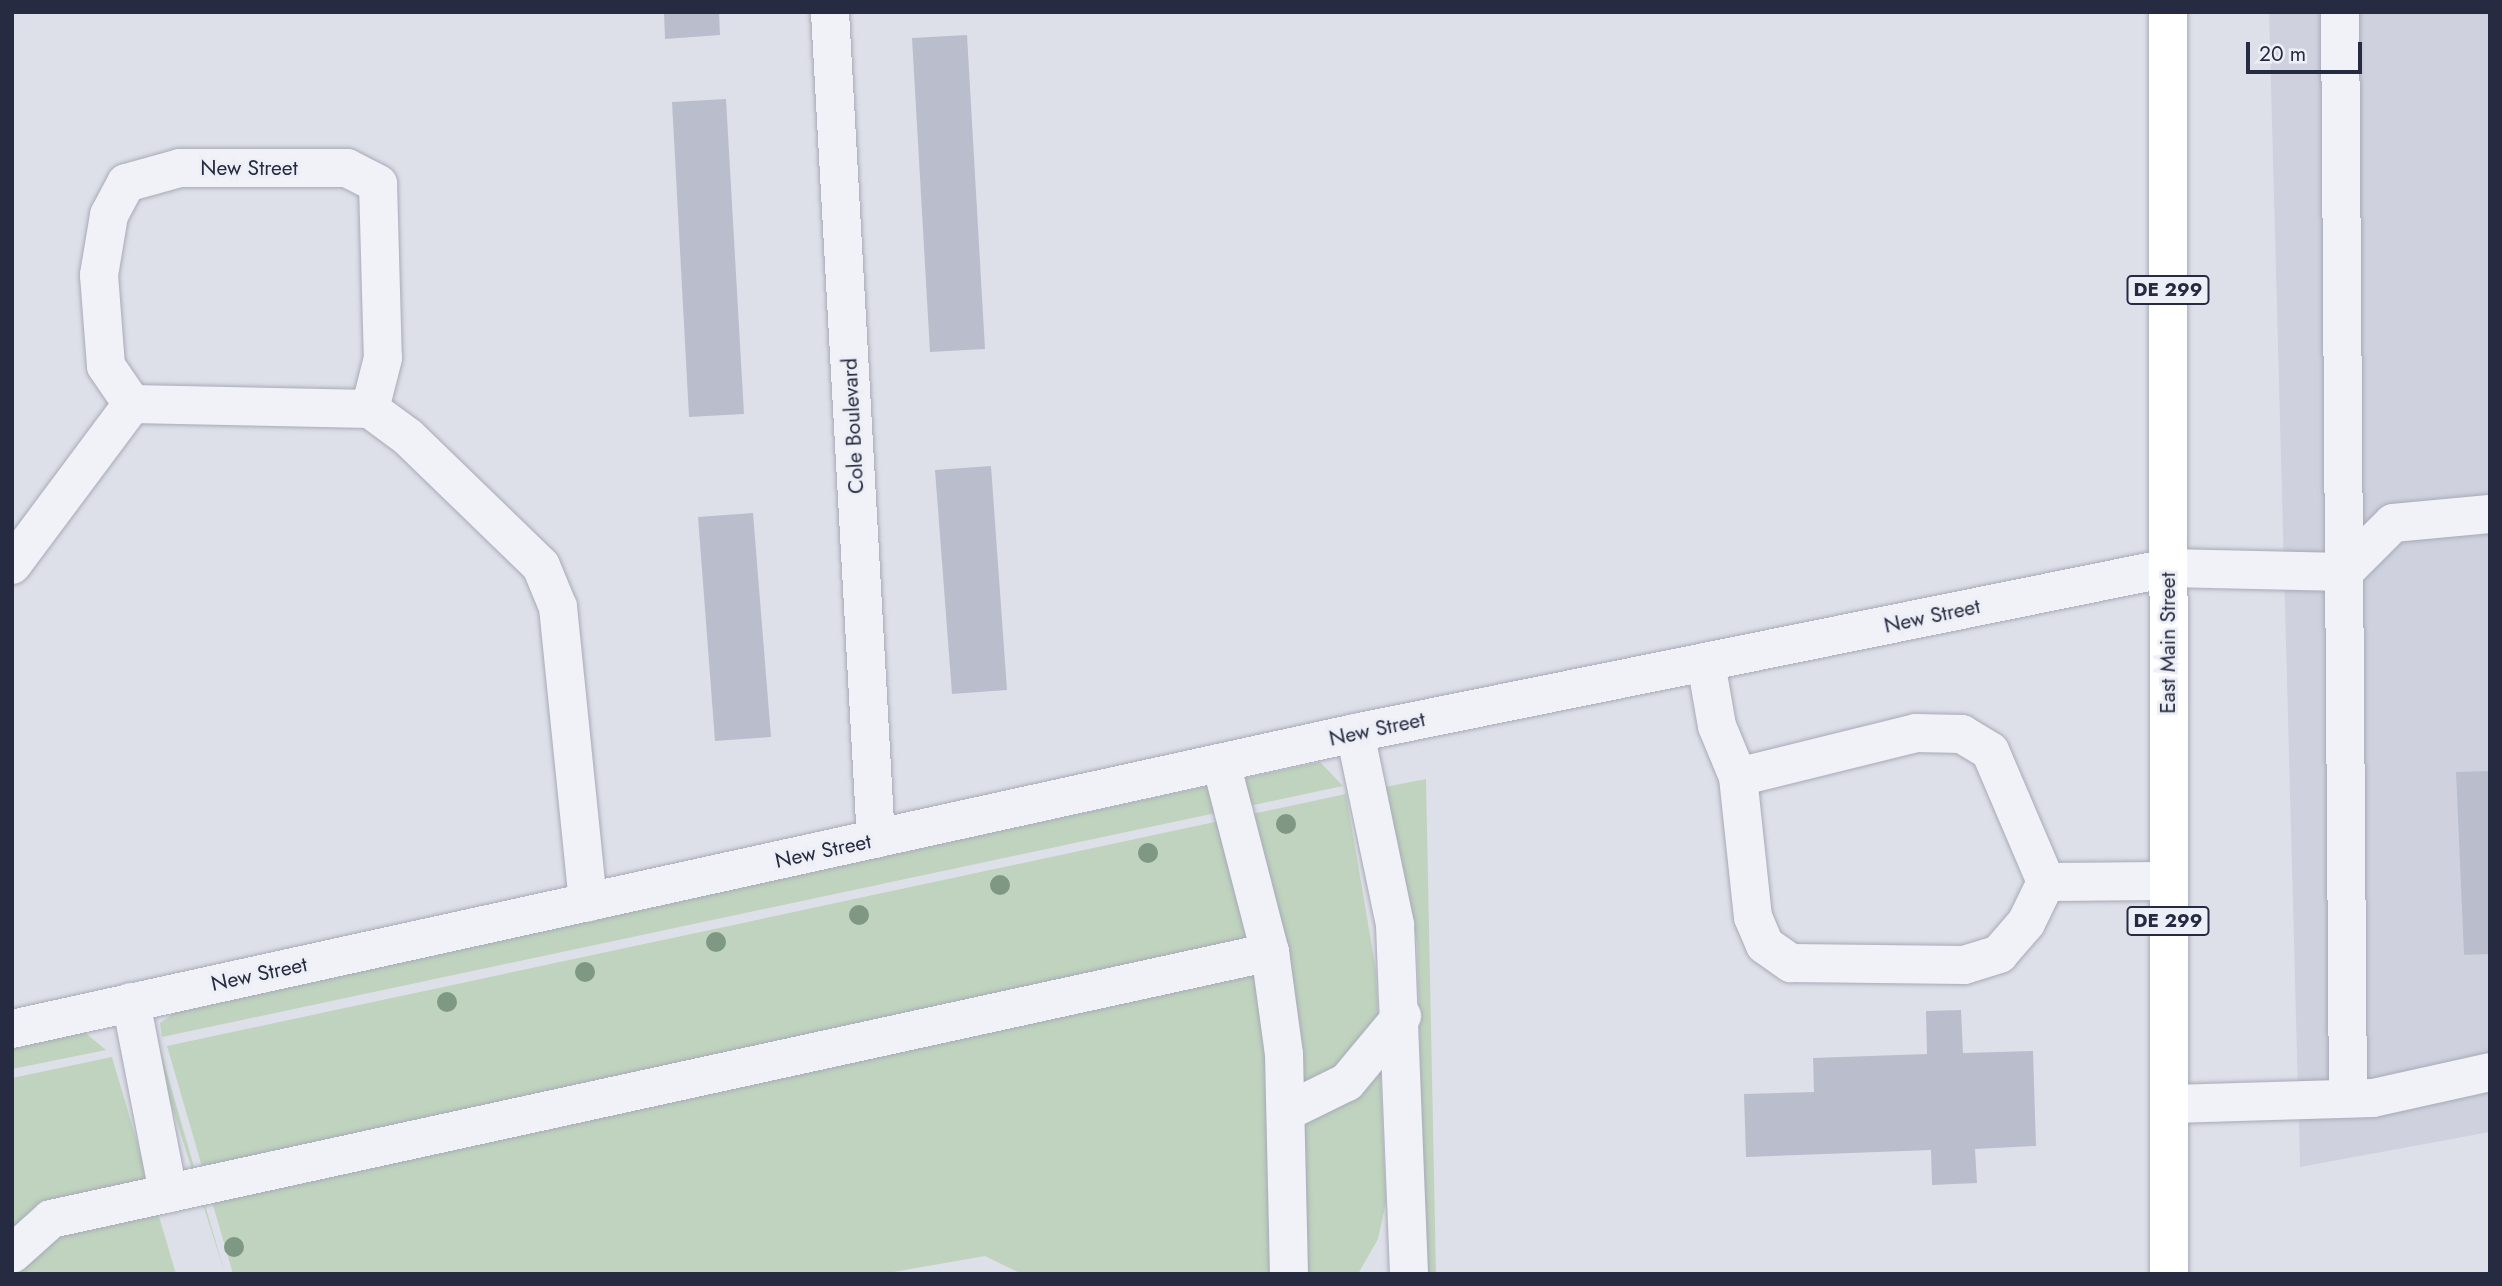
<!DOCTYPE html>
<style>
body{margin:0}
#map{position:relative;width:2502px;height:1286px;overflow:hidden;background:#dee0e9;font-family:Jost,sans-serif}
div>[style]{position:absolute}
.built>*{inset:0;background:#cfd2de}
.green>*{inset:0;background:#bfd3be}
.building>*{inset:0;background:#babecc}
.roads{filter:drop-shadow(0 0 2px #a7aab7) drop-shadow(0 0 2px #a7aab7)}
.minor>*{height:38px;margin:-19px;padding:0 19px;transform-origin:19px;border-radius:19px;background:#f1f2f7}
.major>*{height:38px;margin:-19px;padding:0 19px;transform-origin:19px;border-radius:19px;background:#fff}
.trees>*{width:20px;height:20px;margin:-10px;border-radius:50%;background:#7f9884}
span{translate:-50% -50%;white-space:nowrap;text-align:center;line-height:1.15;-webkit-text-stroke:6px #edeff6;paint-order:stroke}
.shield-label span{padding:2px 5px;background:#edeff6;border:2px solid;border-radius:5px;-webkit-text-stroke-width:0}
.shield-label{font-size:19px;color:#262b41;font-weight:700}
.street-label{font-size:21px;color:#262b41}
.frame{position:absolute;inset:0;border:14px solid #262b41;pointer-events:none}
.scale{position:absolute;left:2246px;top:42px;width:116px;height:32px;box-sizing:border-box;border:4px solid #262b41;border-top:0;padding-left:9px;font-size:21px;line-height:24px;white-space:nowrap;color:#262b41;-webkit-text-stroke:5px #edeff6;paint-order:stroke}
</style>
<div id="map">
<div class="built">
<div style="clip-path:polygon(2269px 12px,2490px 12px,2490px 1132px,2300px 1167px)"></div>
</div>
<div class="green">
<div style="clip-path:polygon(1320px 762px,1343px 786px,162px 1037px,160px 1023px,181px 1008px)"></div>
<div style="clip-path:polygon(1426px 779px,1436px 1274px,1426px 1274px,1417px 943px,1385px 787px)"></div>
<div style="clip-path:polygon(1346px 794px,1376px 970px,1386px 1202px,1378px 1239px,1358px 1274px,1022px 1274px,985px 1256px,882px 1274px,233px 1274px,167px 1046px)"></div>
<div style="clip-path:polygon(83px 1031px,106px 1050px,12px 1069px,12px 1047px)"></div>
<div style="clip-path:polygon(160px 1049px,225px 1274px,154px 1050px)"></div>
<div style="clip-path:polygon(112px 1057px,176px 1274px,12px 1274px,12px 1078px)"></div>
</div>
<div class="building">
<div style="clip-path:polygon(664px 12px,719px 12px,720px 35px,665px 39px)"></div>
<div style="clip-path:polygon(967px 35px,985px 349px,930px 352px,912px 38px)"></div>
<div style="clip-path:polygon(726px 99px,744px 414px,689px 417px,672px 102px)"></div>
<div style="clip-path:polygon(991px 466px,1007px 690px,952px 694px,935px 470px)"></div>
<div style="clip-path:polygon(753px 513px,771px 737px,715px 741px,698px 517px)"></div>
<div style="clip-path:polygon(2490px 771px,2490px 954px,2464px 955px,2456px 772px)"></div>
<div style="clip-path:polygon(1961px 1010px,1963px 1053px,2033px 1051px,2036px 1146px,1975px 1149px,1977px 1183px,1932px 1185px,1931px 1150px,1746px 1157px,1744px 1094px,1814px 1092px,1813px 1058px,1927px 1054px,1926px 1011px)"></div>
</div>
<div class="roads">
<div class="minor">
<div style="left:830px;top:12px;width:828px;rotate:86.82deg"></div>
<div style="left:2340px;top:12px;width:1085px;rotate:89.58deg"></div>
<div style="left:132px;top:404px;width:46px;rotate:-124.4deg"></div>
<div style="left:106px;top:366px;width:91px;rotate:-94.4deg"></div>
<div style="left:99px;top:275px;width:61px;rotate:-80.5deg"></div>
<div style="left:109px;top:215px;width:36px;rotate:-62deg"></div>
<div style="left:126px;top:183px;width:56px;rotate:-15.5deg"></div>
<div style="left:180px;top:168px;width:167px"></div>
<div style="left:347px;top:168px;width:35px;rotate:27deg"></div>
<div style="left:378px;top:184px;width:174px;rotate:88.4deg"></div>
<div style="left:383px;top:358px;width:53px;rotate:104.3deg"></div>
<div style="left:12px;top:565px;width:201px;rotate:-53.3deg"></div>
<div style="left:132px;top:404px;width:238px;rotate:1.2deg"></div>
<div style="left:370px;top:409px;width:47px;rotate:36.4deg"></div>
<div style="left:408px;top:437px;width:185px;rotate:44.1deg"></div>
<div style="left:541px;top:566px;width:44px;rotate:67.5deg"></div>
<div style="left:558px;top:607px;width:297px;rotate:84.2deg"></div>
<div style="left:1706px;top:663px;width:64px;rotate:80.1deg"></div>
<div style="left:1717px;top:726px;width:55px;rotate:67.6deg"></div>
<div style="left:1738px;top:777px;width:141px;rotate:83.9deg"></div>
<div style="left:1753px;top:917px;width:30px;rotate:67deg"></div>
<div style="left:1765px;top:945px;width:32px;rotate:35deg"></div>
<div style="left:1791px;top:963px;width:173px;rotate:0.7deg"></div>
<div style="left:1964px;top:965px;width:37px;rotate:-17deg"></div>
<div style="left:1999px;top:954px;width:41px;rotate:-48.9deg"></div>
<div style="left:2026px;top:923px;width:46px;rotate:-64deg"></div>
<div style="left:2046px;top:882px;width:142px;rotate:-113.1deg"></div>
<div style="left:1990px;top:751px;width:33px;rotate:-149deg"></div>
<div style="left:1962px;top:734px;width:46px;rotate:-178.8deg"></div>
<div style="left:1916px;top:733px;width:183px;rotate:166.1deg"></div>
<div style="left:1355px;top:733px;width:196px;rotate:78.2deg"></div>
<div style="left:1395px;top:925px;width:349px;rotate:87.7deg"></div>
<div style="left:1221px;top:763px;width:195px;rotate:75.5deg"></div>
<div style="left:1270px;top:952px;width:103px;rotate:82.2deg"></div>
<div style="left:1284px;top:1054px;width:220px;rotate:88.7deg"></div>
<div style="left:2046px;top:882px;width:121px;rotate:-0.5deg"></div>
<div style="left:131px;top:1002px;width:195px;rotate:79deg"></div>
<div style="left:12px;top:1029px;width:1375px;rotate:-12.43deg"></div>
<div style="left:1355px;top:733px;width:830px;rotate:-11.47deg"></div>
<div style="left:2168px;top:568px;width:176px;rotate:1.3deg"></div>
<div style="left:2344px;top:572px;width:69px;rotate:-45deg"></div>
<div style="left:2393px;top:523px;width:97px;rotate:-5.3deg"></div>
<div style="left:2172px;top:1104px;width:201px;rotate:-1.7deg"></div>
<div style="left:2373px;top:1098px;width:120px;rotate:-12.5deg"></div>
<div style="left:1286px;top:1112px;width:68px;rotate:-26.2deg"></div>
<div style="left:1347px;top:1082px;width:86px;rotate:-50.2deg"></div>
<div style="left:12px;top:1254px;width:52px;rotate:-41.9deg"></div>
<div style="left:51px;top:1219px;width:1248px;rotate:-12.35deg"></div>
</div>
<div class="major">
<div style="left:2168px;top:12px;width:1262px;rotate:89.95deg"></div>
</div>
</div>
<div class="trees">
<div style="left:1286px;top:824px"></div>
<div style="left:1148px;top:853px"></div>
<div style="left:1000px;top:885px"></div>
<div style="left:859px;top:915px"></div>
<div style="left:716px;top:942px"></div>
<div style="left:585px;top:972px"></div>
<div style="left:447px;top:1002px"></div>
<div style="left:234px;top:1247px"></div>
</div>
<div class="shield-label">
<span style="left:2168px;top:290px">DE 299</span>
<span style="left:2168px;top:921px">DE 299</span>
</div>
<div class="street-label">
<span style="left:249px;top:168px">New Street</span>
<span style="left:853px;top:426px;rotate:-93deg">Cole Boulevard</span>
<span style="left:1932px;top:616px;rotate:-12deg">New Street</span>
<span style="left:2168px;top:643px;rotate:-90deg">East Main Street</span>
<span style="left:1377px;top:729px;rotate:-12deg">New Street</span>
<span style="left:823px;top:851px;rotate:-12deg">New Street</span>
<span style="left:259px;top:974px;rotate:-12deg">New Street</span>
</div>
<div class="frame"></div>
<div class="scale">20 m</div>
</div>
